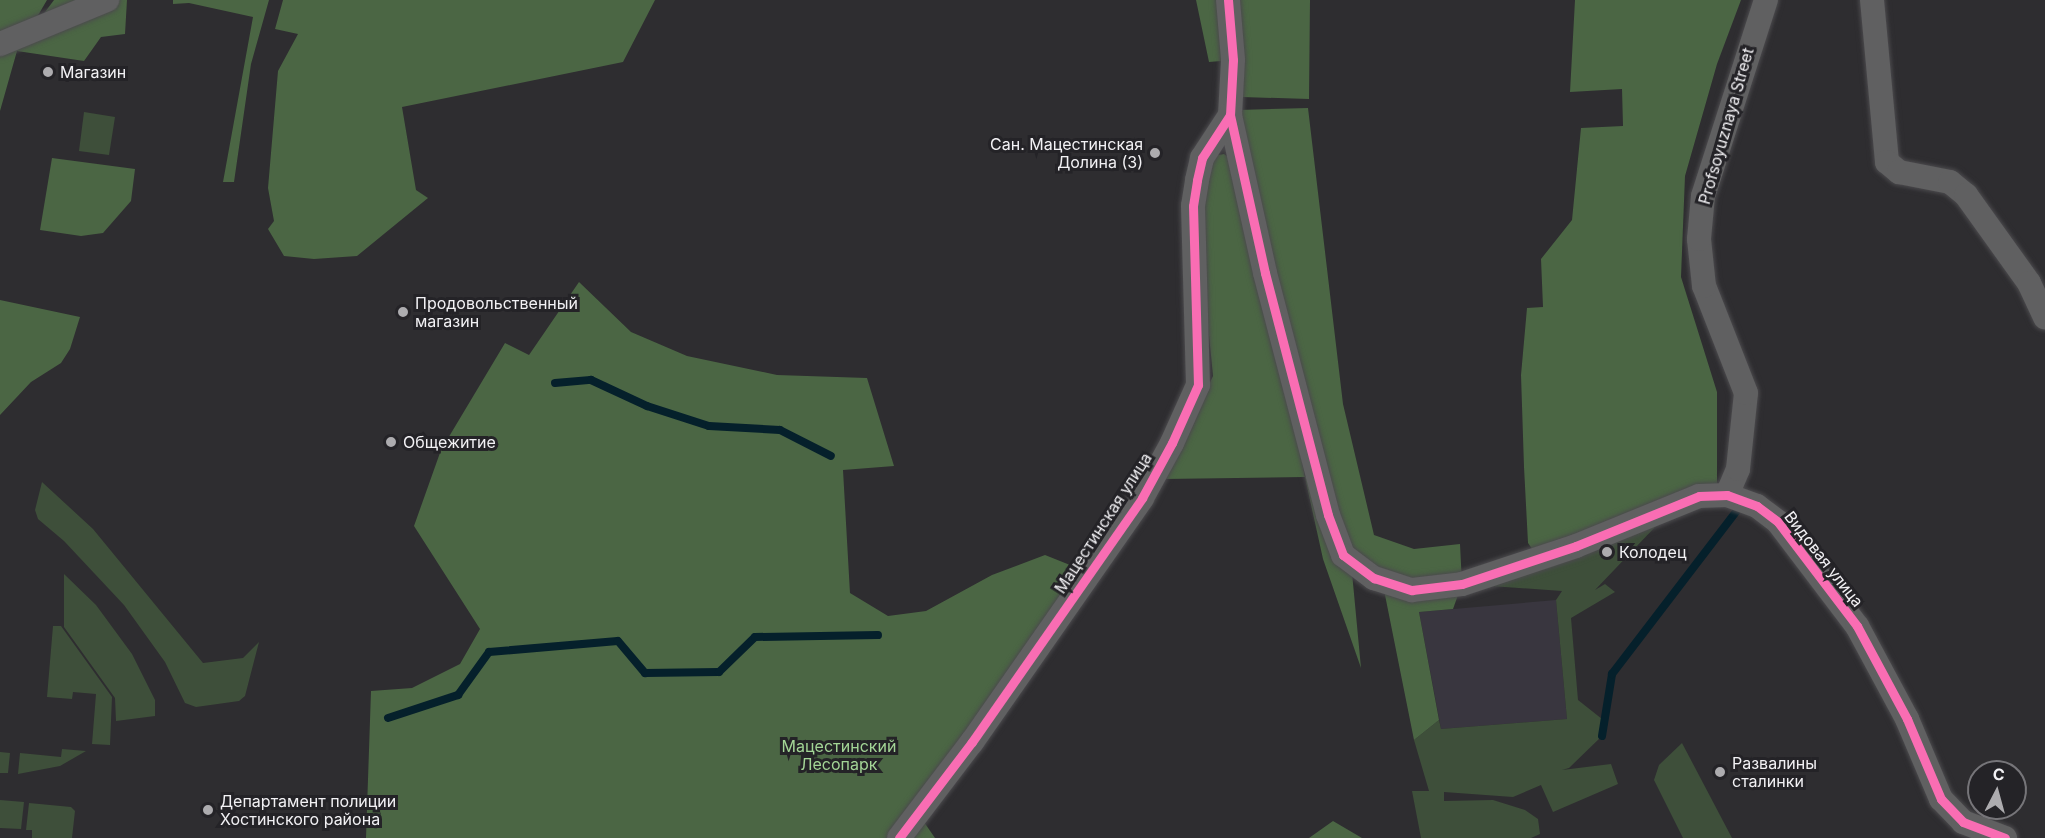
<!DOCTYPE html>
<meta charset="utf-8">
<style>
body{margin:0}
#map{position:relative;width:2045px;height:838px;overflow:hidden;background:#2e2d30;font-family:Inter,sans-serif}
div>[style]{position:absolute}
.built>*{inset:0;background:#39363f}
.green>*{inset:0;background:#3e4f3a}
.forest>*{inset:0;background:#4b6644}
.stream>*{height:8px;margin:-4px;padding:0 4px;transform-origin:4px;border-radius:4px;background:#05202b}
.roads{filter:drop-shadow(0 0 2px #4b4a4d) drop-shadow(0 0 2px #4b4a4d)}
.minor>*{height:24px;margin:-12px;padding:0 12px;transform-origin:12px;border-radius:12px;background:#606061}
.cycleway>*{height:9px;margin:-4.5px;padding:0 4.5px;transform-origin:4.5px;border-radius:4.5px;background:#f96db3}
.dots>*{width:16px;height:16px;translate:-50% -50%;box-sizing:border-box;border:3px solid #242327;border-radius:50%}
span{translate:-50% -50%;white-space:nowrap;text-align:center;line-height:1.15;-webkit-text-stroke:6px #242327;paint-order:stroke}
.poi-label{font-size:16px;color:#f2f1f4}
.left{translate:0 -50%;text-align:left}
.right{translate:-100% -50%;text-align:right}
.street-label{font-size:16px;color:#f2f1f4}
.park-label{font-size:16px;color:#a3d596}
.north{position:absolute;left:1967px;top:760px;width:60px;height:60px;box-sizing:border-box;background:#242327;border:2px solid #767579;border-radius:50%;rotate:6deg;font-size:16px;font-weight:700;line-height:24px;text-align:center;color:#f2f1f4}
.north::after{content:'';display:block;margin:auto;width:21px;height:27px;background:#adacaf;clip-path:polygon(50% 0,100% 100%,50% 72%,0 100%)}
</style>
<div id="map">
<div class="built">
<div style="clip-path:polygon(1556px 600px,1567px 719px,1441px 729px,1419px 612px)"></div>
</div>
<div class="green">
<div style="clip-path:polygon(84px 112px,115px 117px,109px 155px,79px 151px)"></div>
<div style="clip-path:polygon(42px 482px,93px 529px,203px 663px,243px 658px,259px 642px,245px 696px,239px 701px,196px 707px,185px 703px,165px 662px,124px 605px,64px 541px,38px 519px,35px 510px)"></div>
<div style="clip-path:polygon(1676px 505px,1595px 590px,1605px 584px,1615px 592px,1571px 618px,1578px 700px,1602px 719px,1602px 736px,1569px 768px,1562px 770px,1611px 764px,1618px 784px,1553px 812px,1541px 785px,1513px 797px,1444px 792px,1444px 801px,1493px 800px,1525px 810px,1538px 819px,1540px 834px,1531px 838px,1421px 838px,1412px 791px,1429px 791px,1414px 740px,1439px 720px,1441px 729px,1567px 719px,1556px 600px,1562px 591px,1462px 584px)"></div>
<div style="clip-path:polygon(64px 574px,96px 605px,132px 654px,155px 700px,155px 716px,116px 721px,115px 698px,64px 627px)"></div>
<div style="clip-path:polygon(53px 626px,61px 626px,112px 697px,110px 745px,92px 744px,96px 694px,73px 692px,72px 699px,47px 697px)"></div>
<div style="clip-path:polygon(1682px 743px,1732px 838px,1683px 838px,1654px 780px,1659px 765px)"></div>
<div style="clip-path:polygon(62px 749px,86px 751px,60px 766px,18px 774px,20px 753px,61px 757px)"></div>
<div style="clip-path:polygon(0 752px,10px 753px,8px 773px,0 773px)"></div>
<div style="clip-path:polygon(0 800px,24px 802px,21px 829px,0 828px)"></div>
<div style="clip-path:polygon(29px 803px,71px 807px,75px 811px,72px 838px,32px 838px,32px 830px,26px 830px)"></div>
</div>
<div class="forest">
<div style="clip-path:polygon(0 0,47px 0,22px 43px,54px 0,127px 0,125px 34px,101px 37px,84px 61px,17px 51px,0 111px)"></div>
<div style="clip-path:polygon(173px 0,269px 0,251px 64px,234px 182px,223px 182px,253px 17px,189px 3px,173px 4px)"></div>
<div style="clip-path:polygon(283px 0,655px 0,623px 62px,402px 107px,416px 190px,428px 198px,357px 256px,314px 259px,284px 256px,268px 229px,274px 221px,268px 188px,278px 71px,298px 34px,275px 29px)"></div>
<div style="clip-path:polygon(1196px 0,1310px 0,1309px 99px,1242px 97px,1233px 60px,1209px 62px)"></div>
<div style="clip-path:polygon(1575px 0,1741px 0,1717px 64px,1685px 176px,1681px 277px,1717px 392px,1717px 495px,1539px 559px,1528px 543px,1524px 467px,1521px 375px,1527px 308px,1543px 307px,1541px 259px,1572px 220px,1581px 128px,1623px 126px,1622px 89px,1570px 92px)"></div>
<div style="clip-path:polygon(evenodd,1308px 108px,1343px 404px,1374px 535px,1414px 549px,1460px 544px,1462px 584px,1453px 609px,1419px 612px,1439px 720px,1414px 740px,1382px 580px,1351px 562px,1361px 668px,1323px 559px,1305px 477px,1164px 479px,1213px 376px,1204px 285px,1202px 158px,1224px 154px,1241px 167px,1238px 110px,1308px 108px,1268px 287px,1314px 477px,1305px 477px,1268px 287px)"></div>
<div style="clip-path:polygon(52px 158px,135px 169px,131px 201px,103px 233px,81px 236px,40px 230px)"></div>
<div style="clip-path:polygon(579px 282px,631px 332px,687px 356px,777px 375px,867px 378px,894px 466px,843px 470px,850px 593px,888px 616px,926px 611px,992px 575px,1045px 555px,1070px 565px,1106px 566px,924px 822px,935px 838px,366px 838px,371px 691px,412px 688px,460px 664px,480px 629px,414px 526px,441px 450px,505px 343px,529px 355px)"></div>
<div style="clip-path:polygon(0 300px,80px 317px,70px 349px,61px 363px,31px 382px,0 415px)"></div>
<div style="clip-path:polygon(1333px 821px,1362px 838px,1363px 838px,1309px 838px)"></div>
</div>
<div class="stream">
<div style="left:555px;top:383px;width:36px;rotate:-5deg"></div>
<div style="left:591px;top:380px;width:62px;rotate:24.9deg"></div>
<div style="left:647px;top:406px;width:65px;rotate:17.9deg"></div>
<div style="left:709px;top:426px;width:71px;rotate:3.2deg"></div>
<div style="left:780px;top:430px;width:57px;rotate:27deg"></div>
<div style="left:388px;top:718px;width:74px;rotate:-18.2deg"></div>
<div style="left:458px;top:695px;width:53px;rotate:-54.2deg"></div>
<div style="left:489px;top:652px;width:129px;rotate:-4.9deg"></div>
<div style="left:618px;top:641px;width:42px;rotate:49.8deg"></div>
<div style="left:645px;top:673px;width:74px;rotate:-0.8deg"></div>
<div style="left:719px;top:672px;width:50px;rotate:-44.2deg"></div>
<div style="left:755px;top:637px;width:123px;rotate:-0.9deg"></div>
<div style="left:1602px;top:736px;width:63px;rotate:-80.8deg"></div>
<div style="left:1612px;top:674px;width:213px;rotate:-52.6deg"></div>
</div>
<div class="roads">
<div class="minor">
<div style="left:1228px;top:0;width:60px;rotate:85.2deg"></div>
<div style="left:1233px;top:60px;width:55px;rotate:93.1deg"></div>
<div style="left:1230px;top:115px;width:162px;rotate:77.5deg"></div>
<div style="left:1265px;top:273px;width:250px;rotate:75.4deg"></div>
<div style="left:1328px;top:515px;width:43px;rotate:69.4deg"></div>
<div style="left:1343px;top:555px;width:39px;rotate:37deg"></div>
<div style="left:1374px;top:578px;width:40px;rotate:18deg"></div>
<div style="left:1412px;top:590px;width:50px;rotate:-6.8deg"></div>
<div style="left:1462px;top:584px;width:120px;rotate:-18.4deg"></div>
<div style="left:1576px;top:546px;width:133px;rotate:-22.1deg"></div>
<div style="left:1699px;top:496px;width:28px;rotate:-2deg"></div>
<div style="left:1727px;top:495px;width:32px;rotate:20deg"></div>
<div style="left:1757px;top:506px;width:26px;rotate:37deg"></div>
<div style="left:1778px;top:522px;width:131px;rotate:52.8deg"></div>
<div style="left:1857px;top:626px;width:106px;rotate:61.7deg"></div>
<div style="left:1907px;top:719px;width:87px;rotate:67deg"></div>
<div style="left:1941px;top:799px;width:32px;rotate:46deg"></div>
<div style="left:1963px;top:822px;width:45px;rotate:20.9deg"></div>
<div style="left:1872px;top:0;width:163px;rotate:84.7deg"></div>
<div style="left:1887px;top:162px;width:16px;rotate:40deg"></div>
<div style="left:1899px;top:172px;width:52px;rotate:11.1deg"></div>
<div style="left:1950px;top:182px;width:21px;rotate:39deg"></div>
<div style="left:1966px;top:195px;width:108px;rotate:54.4deg"></div>
<div style="left:2029px;top:283px;width:38px;rotate:65deg"></div>
<div style="left:0;top:44px;width:116px;rotate:-22.4deg"></div>
<div style="left:1727px;top:495px;width:28px;rotate:-67deg"></div>
<div style="left:1738px;top:469px;width:76px;rotate:-84deg"></div>
<div style="left:1746px;top:393px;width:115px;rotate:-111.4deg"></div>
<div style="left:1704px;top:286px;width:47px;rotate:-96.1deg"></div>
<div style="left:1699px;top:239px;width:43px;rotate:-84.7deg"></div>
<div style="left:1703px;top:196px;width:206px;rotate:-72.2deg"></div>
<div style="left:899px;top:838px;width:121px;rotate:-52.8deg"></div>
<div style="left:972px;top:742px;width:297px;rotate:-55.1deg"></div>
<div style="left:1142px;top:498px;width:63px;rotate:-61.4deg"></div>
<div style="left:1172px;top:443px;width:64px;rotate:-65.9deg"></div>
<div style="left:1198px;top:385px;width:179px;rotate:-91.6deg"></div>
<div style="left:1193px;top:206px;width:26px;rotate:-81deg"></div>
<div style="left:1197px;top:180px;width:23px;rotate:-77deg"></div>
<div style="left:1202px;top:158px;width:51px;rotate:-56.9deg"></div>
</div>
</div>
<div class="cycleway">
<div style="left:1228px;top:0;width:60px;rotate:85.2deg"></div>
<div style="left:1233px;top:60px;width:55px;rotate:93.1deg"></div>
<div style="left:1230px;top:115px;width:162px;rotate:77.5deg"></div>
<div style="left:1265px;top:273px;width:250px;rotate:75.4deg"></div>
<div style="left:1328px;top:515px;width:43px;rotate:69.4deg"></div>
<div style="left:1343px;top:555px;width:39px;rotate:37deg"></div>
<div style="left:1374px;top:578px;width:40px;rotate:18deg"></div>
<div style="left:1412px;top:590px;width:50px;rotate:-6.8deg"></div>
<div style="left:1462px;top:584px;width:120px;rotate:-18.4deg"></div>
<div style="left:1576px;top:546px;width:133px;rotate:-22.1deg"></div>
<div style="left:1699px;top:496px;width:28px;rotate:-2deg"></div>
<div style="left:1727px;top:495px;width:32px;rotate:20deg"></div>
<div style="left:1757px;top:506px;width:26px;rotate:37deg"></div>
<div style="left:1778px;top:522px;width:131px;rotate:52.8deg"></div>
<div style="left:1857px;top:626px;width:106px;rotate:61.7deg"></div>
<div style="left:1907px;top:719px;width:87px;rotate:67deg"></div>
<div style="left:1941px;top:799px;width:32px;rotate:46deg"></div>
<div style="left:1963px;top:822px;width:45px;rotate:20.9deg"></div>
<div style="left:899px;top:838px;width:121px;rotate:-52.8deg"></div>
<div style="left:972px;top:742px;width:297px;rotate:-55.1deg"></div>
<div style="left:1142px;top:498px;width:63px;rotate:-61.4deg"></div>
<div style="left:1172px;top:443px;width:64px;rotate:-65.9deg"></div>
<div style="left:1198px;top:385px;width:179px;rotate:-91.6deg"></div>
<div style="left:1193px;top:206px;width:26px;rotate:-81deg"></div>
<div style="left:1197px;top:180px;width:23px;rotate:-77deg"></div>
<div style="left:1202px;top:158px;width:51px;rotate:-56.9deg"></div>
</div>
<div class="dots">
<div style="left:48px;top:72px;background:#adacaf"></div>
<div style="left:1155px;top:153px;background:#adacaf"></div>
<div style="left:403px;top:312px;background:#adacaf"></div>
<div style="left:391px;top:442px;background:#adacaf"></div>
<div style="left:1607px;top:552px;background:#adacaf"></div>
<div style="left:1720px;top:772px;background:#adacaf"></div>
<div style="left:208px;top:810px;background:#adacaf"></div>
</div>
<div class="poi-label">
<span class="left" style="left:60px;top:72px">Магазин</span>
<span class="right" style="left:1143px;top:153px">Сан. Мацестинская<br>Долина (3)</span>
<span class="left" style="left:415px;top:312px">Продовольственный<br>магазин</span>
<span class="left" style="left:403px;top:442px">Общежитие</span>
<span class="left" style="left:1619px;top:552px">Колодец</span>
<span class="left" style="left:1732px;top:772px">Развалины<br>сталинки</span>
<span class="left" style="left:220px;top:810px">Департамент полиции<br>Хостинского района</span>
</div>
<div class="street-label">
<span style="left:1726px;top:126px;rotate:-74deg">Profsoyuznaya Street</span>
<span style="left:1103px;top:523px;rotate:-57deg">Мацестинская улица</span>
<span style="left:1824px;top:559px;rotate:52deg">Видовая улица</span>
</div>
<div class="park-label">
<span style="left:839px;top:755px">Мацестинский<br>Лесопарк</span>
</div>
<div class="north">С</div>
</div>
